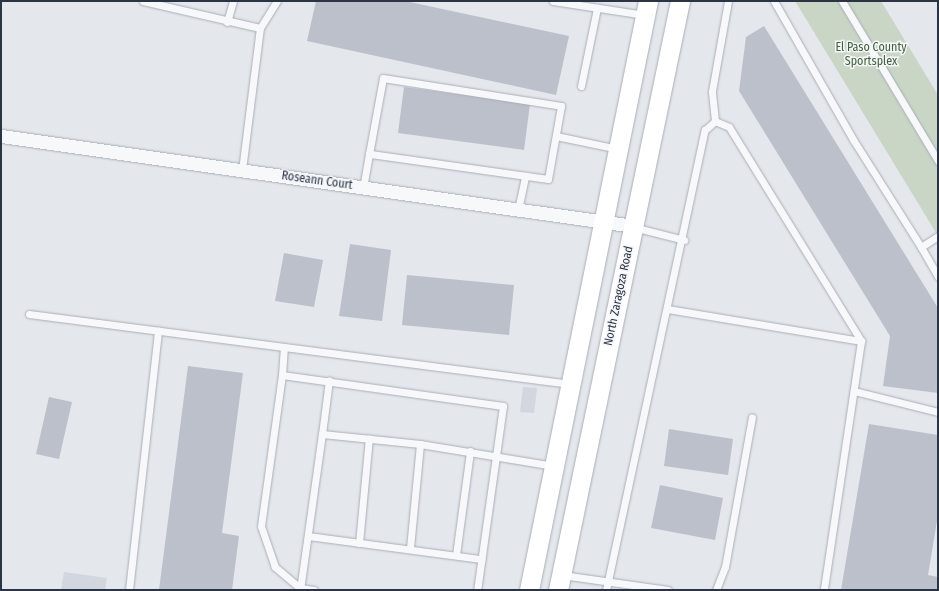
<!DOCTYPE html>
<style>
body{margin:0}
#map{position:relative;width:939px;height:591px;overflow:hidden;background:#e4e7ec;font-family:"Fira Sans Condensed",sans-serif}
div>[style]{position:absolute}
.built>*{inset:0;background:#d2d6de}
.green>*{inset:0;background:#c9d6c5}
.building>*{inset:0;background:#bbc0ca}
.roads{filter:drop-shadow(0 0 1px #a9aeb7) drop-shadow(0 0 1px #a9aeb7)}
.service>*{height:7px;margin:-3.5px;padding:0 3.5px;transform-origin:3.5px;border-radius:3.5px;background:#f7f8fa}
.minor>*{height:13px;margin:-6.5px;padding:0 6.5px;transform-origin:6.5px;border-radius:6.5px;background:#f7f8fa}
.secondary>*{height:19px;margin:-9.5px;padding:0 9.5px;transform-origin:9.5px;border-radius:9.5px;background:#fff}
span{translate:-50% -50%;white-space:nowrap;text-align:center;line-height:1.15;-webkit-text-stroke:3px #f4f6f9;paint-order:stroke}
.park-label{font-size:12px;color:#3f6138}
.street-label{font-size:12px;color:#2b3445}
.frame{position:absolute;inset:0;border:2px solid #2b3445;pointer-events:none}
</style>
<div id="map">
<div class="built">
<div style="clip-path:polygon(523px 387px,537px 388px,534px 413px,520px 412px)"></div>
<div style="clip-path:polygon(64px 572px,107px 578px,105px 590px,61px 590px)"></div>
</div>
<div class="green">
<div style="clip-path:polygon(795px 1px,881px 1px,938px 95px,938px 236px)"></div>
</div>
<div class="building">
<div style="clip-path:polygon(316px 1px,405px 1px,569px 36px,556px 95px,307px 41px)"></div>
<div style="clip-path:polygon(764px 26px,938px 308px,938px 393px,883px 386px,890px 336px,739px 91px,746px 37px)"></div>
<div style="clip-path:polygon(404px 87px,530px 104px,524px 150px,398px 133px)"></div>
<div style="clip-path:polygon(350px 244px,391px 250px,382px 321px,339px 316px)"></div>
<div style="clip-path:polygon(284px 253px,323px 260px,314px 307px,275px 301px)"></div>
<div style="clip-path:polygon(407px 275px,514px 285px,509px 335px,402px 325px)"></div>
<div style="clip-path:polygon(188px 366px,243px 373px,222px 533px,239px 536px,232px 590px,159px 590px)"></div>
<div style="clip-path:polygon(49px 397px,72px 402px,59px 459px,36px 454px)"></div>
<div style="clip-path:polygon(869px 424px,938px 435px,938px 515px,928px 575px,938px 577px,938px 590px,841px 590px)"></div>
<div style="clip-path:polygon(669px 429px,733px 439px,728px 475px,664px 466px)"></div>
<div style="clip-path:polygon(660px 485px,723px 498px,715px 540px,651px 528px)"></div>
</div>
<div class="roads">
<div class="service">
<div style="left:143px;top:1px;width:120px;rotate:13deg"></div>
<div style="left:553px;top:1px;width:93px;rotate:8.7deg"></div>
<div style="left:774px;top:1px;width:161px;rotate:60.3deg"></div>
<div style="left:854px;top:141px;width:125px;rotate:57.7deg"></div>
<div style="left:921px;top:247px;width:20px;rotate:-33deg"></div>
<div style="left:842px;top:1px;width:187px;rotate:59deg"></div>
<div style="left:227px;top:22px;width:22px;rotate:-74deg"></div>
<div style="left:581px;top:86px;width:80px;rotate:-78.4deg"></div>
<div style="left:715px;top:121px;width:30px;rotate:-96deg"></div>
<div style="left:712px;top:91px;width:91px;rotate:-79.9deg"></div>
<div style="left:556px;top:136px;width:63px;rotate:11.8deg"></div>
<div style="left:242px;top:170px;width:143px;rotate:-82.8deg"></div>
<div style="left:260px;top:28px;width:32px;rotate:-58deg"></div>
<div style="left:363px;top:188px;width:35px;rotate:-80deg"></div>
<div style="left:369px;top:154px;width:77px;rotate:-79.6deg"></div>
<div style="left:383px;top:78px;width:180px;rotate:8.9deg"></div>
<div style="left:561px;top:106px;width:74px;rotate:100.1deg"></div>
<div style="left:548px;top:179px;width:181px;rotate:-172deg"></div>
<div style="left:518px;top:210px;width:35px;rotate:-78deg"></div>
<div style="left:633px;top:227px;width:53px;rotate:14.3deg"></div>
<div style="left:921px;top:247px;width:34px;rotate:60deg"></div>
<div style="left:668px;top:309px;width:196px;rotate:9.4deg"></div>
<div style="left:29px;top:314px;width:546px;rotate:7.37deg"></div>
<div style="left:282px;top:375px;width:28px;rotate:-86deg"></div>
<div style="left:854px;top:391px;width:87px;rotate:14deg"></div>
<div style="left:322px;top:434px;width:54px;rotate:-82.6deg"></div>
<div style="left:308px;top:536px;width:175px;rotate:7.6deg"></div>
<div style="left:359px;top:543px;width:105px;rotate:-84.6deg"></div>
<div style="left:410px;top:548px;width:104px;rotate:-84.5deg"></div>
<div style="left:456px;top:555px;width:105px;rotate:-82.3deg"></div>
<div style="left:562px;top:575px;width:107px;rotate:8.1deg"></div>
<div style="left:129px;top:590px;width:261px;rotate:-83.6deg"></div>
<div style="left:300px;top:590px;width:158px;rotate:-82deg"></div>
<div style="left:322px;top:434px;width:99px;rotate:5.8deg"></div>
<div style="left:420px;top:444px;width:136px;rotate:9.3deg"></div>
<div style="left:314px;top:590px;width:14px;rotate:-172deg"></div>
<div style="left:300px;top:588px;width:33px;rotate:-140deg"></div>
<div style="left:275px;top:567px;width:43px;rotate:-108.9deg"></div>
<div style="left:261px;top:526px;width:152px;rotate:-82.1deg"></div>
<div style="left:282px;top:375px;width:223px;rotate:8deg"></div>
<div style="left:503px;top:406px;width:186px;rotate:98deg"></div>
<div style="left:606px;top:590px;width:471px;rotate:-77.9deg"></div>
<div style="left:705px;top:130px;width:13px;rotate:-42deg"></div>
<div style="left:715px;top:121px;width:15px;rotate:23deg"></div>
<div style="left:729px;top:127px;width:251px;rotate:58.3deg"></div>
<div style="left:861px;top:341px;width:252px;rotate:98.5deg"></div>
<div style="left:716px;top:590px;width:25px;rotate:-69deg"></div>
<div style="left:725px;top:567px;width:152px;rotate:-79.8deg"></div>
</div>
<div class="minor">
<div style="left:1px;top:136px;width:638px;rotate:8.1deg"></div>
</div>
<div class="secondary">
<div style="left:529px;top:590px;width:601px;rotate:-78.58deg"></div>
<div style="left:558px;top:590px;width:602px;rotate:-78.3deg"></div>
</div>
</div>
<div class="park-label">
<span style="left:871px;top:55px">El Paso County<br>Sportsplex</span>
</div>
<div class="street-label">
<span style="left:317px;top:181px;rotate:8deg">Roseann Court</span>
<span style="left:619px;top:296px;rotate:-78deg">North Zaragoza Road</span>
</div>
<div class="frame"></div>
</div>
